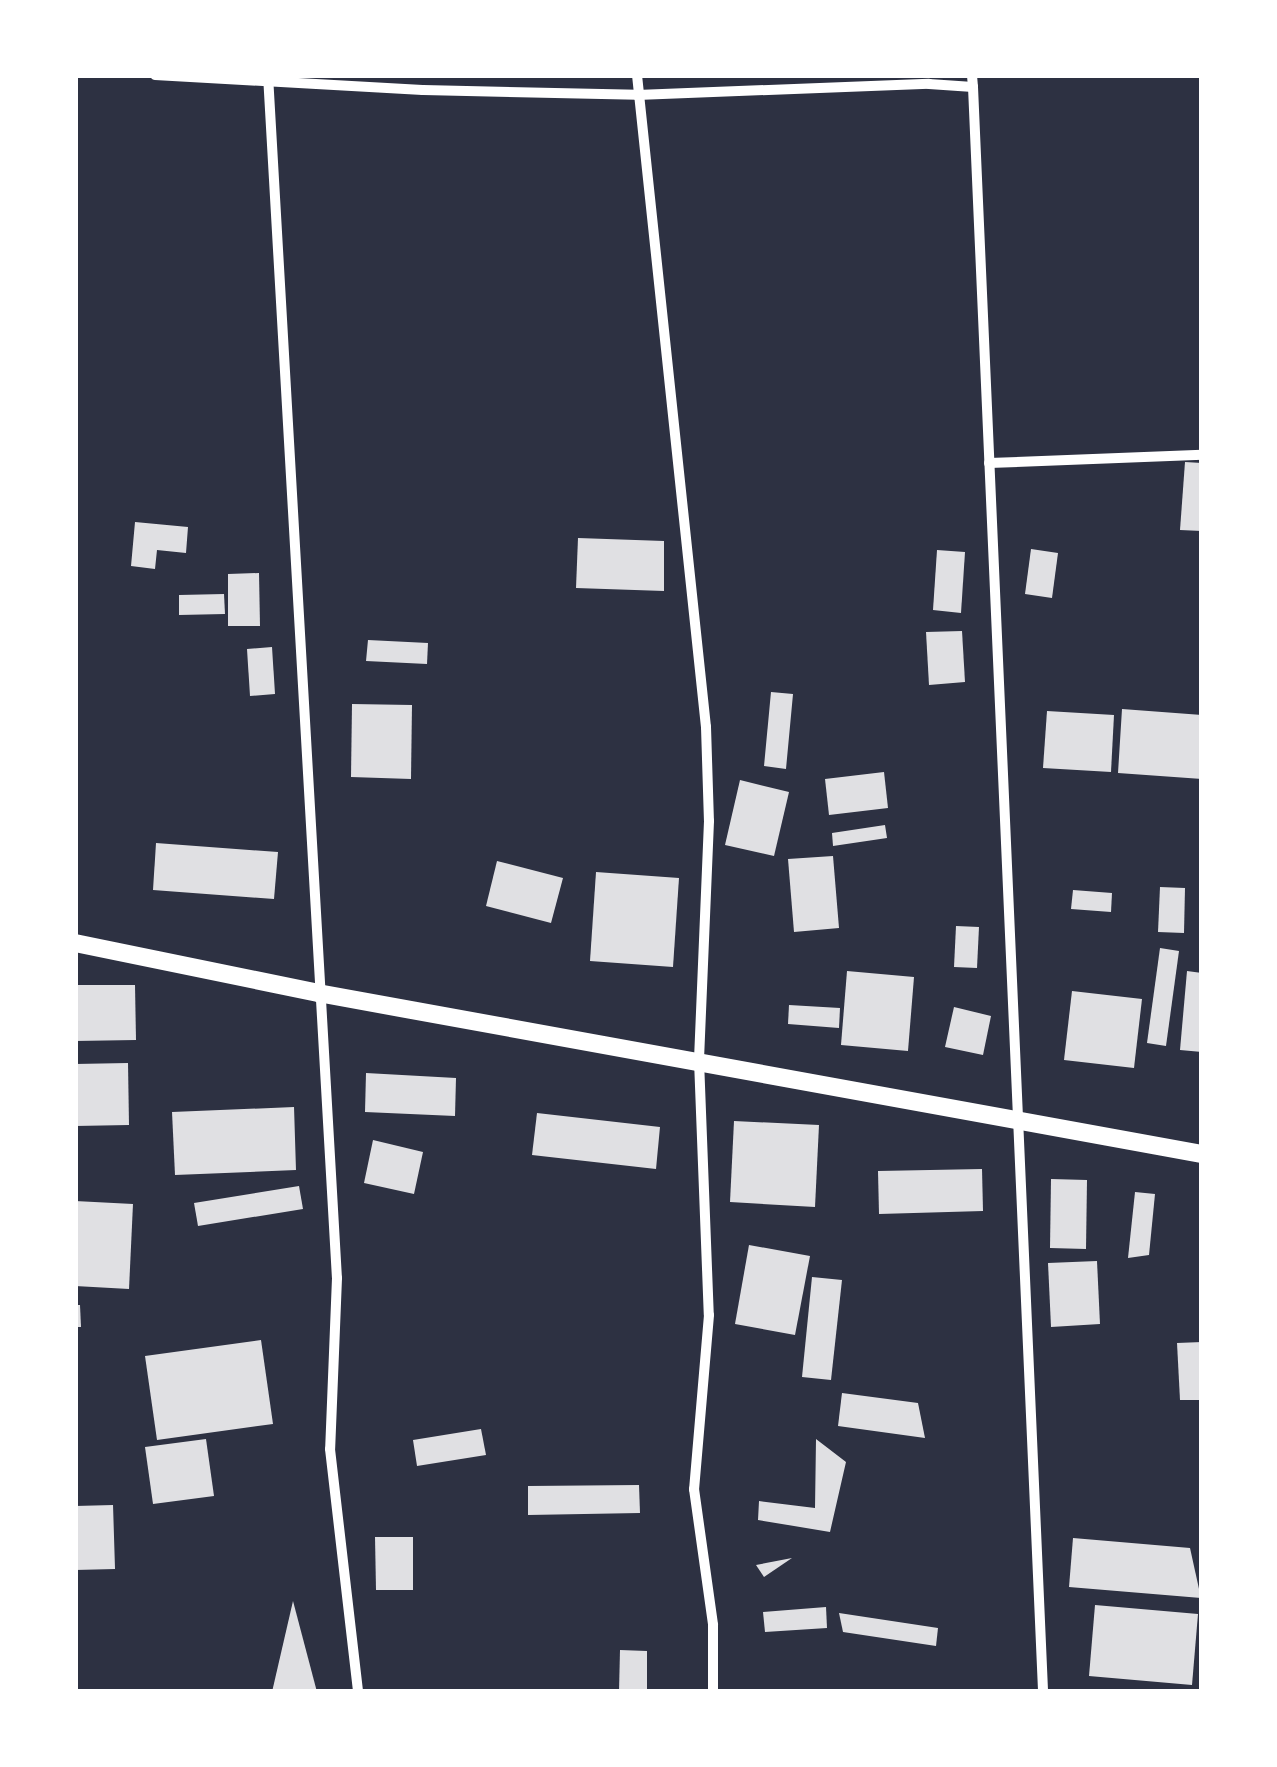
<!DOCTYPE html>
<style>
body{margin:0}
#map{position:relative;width:1277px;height:1767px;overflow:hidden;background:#2d3142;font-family:Arial,sans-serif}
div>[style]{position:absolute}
.building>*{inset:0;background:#e0e0e3}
.minor>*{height:10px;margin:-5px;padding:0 5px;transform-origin:5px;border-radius:5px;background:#fff}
.tertiary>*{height:18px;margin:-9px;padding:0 9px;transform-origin:9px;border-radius:9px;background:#fff}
span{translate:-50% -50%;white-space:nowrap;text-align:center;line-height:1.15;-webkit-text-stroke:9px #fff;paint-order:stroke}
.frame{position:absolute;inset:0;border:78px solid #fff;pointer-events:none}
</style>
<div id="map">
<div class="building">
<div style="clip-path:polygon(1185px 462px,1202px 463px,1202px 531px,1180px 530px)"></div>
<div style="clip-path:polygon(135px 522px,188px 527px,186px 553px,157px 550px,155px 569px,131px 566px)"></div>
<div style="clip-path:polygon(578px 538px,664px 541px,664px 591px,576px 588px)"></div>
<div style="clip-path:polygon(1031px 549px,1058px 553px,1052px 598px,1025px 594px)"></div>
<div style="clip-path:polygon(937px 550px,965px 552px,961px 613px,933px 610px)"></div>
<div style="clip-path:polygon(259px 573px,260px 626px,228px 626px,228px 574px)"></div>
<div style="clip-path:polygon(224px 594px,225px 614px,179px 615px,179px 595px)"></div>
<div style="clip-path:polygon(962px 631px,965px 682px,929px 685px,926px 632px)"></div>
<div style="clip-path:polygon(368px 640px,428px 643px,427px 664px,366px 661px)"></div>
<div style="clip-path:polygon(272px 647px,275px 694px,250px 696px,247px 649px)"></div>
<div style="clip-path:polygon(771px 692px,793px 694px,786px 769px,764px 766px)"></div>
<div style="clip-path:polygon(352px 704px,412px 705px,411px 779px,351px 777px)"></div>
<div style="clip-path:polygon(1122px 709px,1202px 715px,1202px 779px,1118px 773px)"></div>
<div style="clip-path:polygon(1047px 711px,1114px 715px,1111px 772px,1043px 768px)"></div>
<div style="clip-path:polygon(884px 772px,888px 808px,829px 815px,825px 779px)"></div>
<div style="clip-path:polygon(740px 780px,789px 792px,774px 856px,725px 845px)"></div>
<div style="clip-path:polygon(885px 825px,887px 838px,833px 846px,832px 833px)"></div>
<div style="clip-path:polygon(156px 843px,278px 852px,274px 899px,153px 890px)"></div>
<div style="clip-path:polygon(833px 856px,839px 928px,794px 932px,788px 859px)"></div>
<div style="clip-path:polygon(497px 861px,563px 878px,551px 923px,486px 906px)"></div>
<div style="clip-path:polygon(596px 872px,679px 878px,673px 967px,590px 961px)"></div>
<div style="clip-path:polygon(1160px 887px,1185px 888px,1184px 933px,1158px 932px)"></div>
<div style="clip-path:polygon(1073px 890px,1112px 893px,1111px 912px,1071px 909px)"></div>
<div style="clip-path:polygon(956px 926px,979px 927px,977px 968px,954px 967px)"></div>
<div style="clip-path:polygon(1160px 948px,1179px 951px,1166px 1046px,1147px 1043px)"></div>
<div style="clip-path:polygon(847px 971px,914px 977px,908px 1051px,841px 1045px)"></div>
<div style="clip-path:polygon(1187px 971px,1202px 973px,1202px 1052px,1180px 1050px)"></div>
<div style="clip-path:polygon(75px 985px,135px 985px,136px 1040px,75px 1041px)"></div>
<div style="clip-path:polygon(1072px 991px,1142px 999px,1134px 1068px,1064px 1060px)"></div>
<div style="clip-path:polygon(789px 1005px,840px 1008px,839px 1028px,788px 1024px)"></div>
<div style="clip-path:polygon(954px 1007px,991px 1016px,983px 1055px,945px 1047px)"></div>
<div style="clip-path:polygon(128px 1063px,129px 1125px,75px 1126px,75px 1064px)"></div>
<div style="clip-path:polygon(366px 1073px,456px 1078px,455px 1116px,365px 1112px)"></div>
<div style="clip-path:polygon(294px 1107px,296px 1170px,175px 1175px,172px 1112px)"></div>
<div style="clip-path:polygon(537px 1113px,660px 1127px,656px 1169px,532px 1155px)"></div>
<div style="clip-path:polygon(734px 1121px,819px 1125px,815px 1207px,730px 1202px)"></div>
<div style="clip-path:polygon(373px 1140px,423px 1152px,414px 1194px,364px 1183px)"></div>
<div style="clip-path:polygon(982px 1169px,983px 1211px,879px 1214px,878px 1171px)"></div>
<div style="clip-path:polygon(1051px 1179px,1087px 1180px,1086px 1249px,1050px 1248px)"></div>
<div style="clip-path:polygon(299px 1186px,303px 1209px,198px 1226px,194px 1203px)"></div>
<div style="clip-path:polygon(1135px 1192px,1155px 1194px,1149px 1255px,1128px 1258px)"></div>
<div style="clip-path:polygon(75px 1201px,133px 1204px,129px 1289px,75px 1286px)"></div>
<div style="clip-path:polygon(749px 1245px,810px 1256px,795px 1335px,735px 1324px)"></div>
<div style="clip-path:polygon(1097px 1261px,1100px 1324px,1051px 1327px,1048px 1263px)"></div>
<div style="clip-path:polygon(812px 1277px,842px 1280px,831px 1380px,802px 1377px)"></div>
<div style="clip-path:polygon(75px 1305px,80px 1305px,81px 1327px,75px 1327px)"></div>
<div style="clip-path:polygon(261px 1340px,273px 1424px,157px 1440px,145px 1356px)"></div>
<div style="clip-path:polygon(1202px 1342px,1202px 1400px,1180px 1400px,1177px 1343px)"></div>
<div style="clip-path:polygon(842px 1393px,918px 1403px,925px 1438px,838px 1426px)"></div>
<div style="clip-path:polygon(481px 1429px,486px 1455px,417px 1466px,413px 1440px)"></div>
<div style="clip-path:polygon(206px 1439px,214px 1496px,153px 1504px,145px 1447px)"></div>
<div style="clip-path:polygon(816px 1439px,846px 1462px,830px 1532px,758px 1520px,759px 1501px,815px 1508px)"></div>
<div style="clip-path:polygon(639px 1485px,640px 1513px,528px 1515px,528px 1486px)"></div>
<div style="clip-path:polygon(113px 1505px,115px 1569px,75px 1570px,75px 1506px)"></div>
<div style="clip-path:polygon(375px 1537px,413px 1537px,413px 1590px,376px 1590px)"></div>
<div style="clip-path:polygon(1073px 1538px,1190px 1548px,1201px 1598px,1069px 1587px)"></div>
<div style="clip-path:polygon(792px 1558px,764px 1577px,756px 1565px)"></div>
<div style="clip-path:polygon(293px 1601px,317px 1692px,272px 1692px)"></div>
<div style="clip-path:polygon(1095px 1605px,1198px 1614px,1192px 1685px,1089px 1676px)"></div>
<div style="clip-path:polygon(826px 1607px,827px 1628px,765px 1632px,763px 1612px)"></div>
<div style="clip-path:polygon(839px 1613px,938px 1628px,936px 1646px,843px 1632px)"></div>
<div style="clip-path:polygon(620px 1650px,647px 1651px,647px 1692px,619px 1692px)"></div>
</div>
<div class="minor">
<div style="left:155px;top:75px;width:268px;rotate:3.2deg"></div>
<div style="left:423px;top:90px;width:214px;rotate:1.3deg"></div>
<div style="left:637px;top:95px;width:292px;rotate:-2.2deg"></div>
<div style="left:929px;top:84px;width:44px;rotate:3.9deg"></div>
<div style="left:973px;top:87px;width:12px;rotate:-95deg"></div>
<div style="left:268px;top:75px;width:1205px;rotate:86.72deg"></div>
<div style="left:337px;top:1278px;width:171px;rotate:92.3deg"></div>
<div style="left:330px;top:1449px;width:245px;rotate:83.4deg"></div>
<div style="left:637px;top:75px;width:656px;rotate:83.96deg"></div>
<div style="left:706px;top:727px;width:94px;rotate:88.2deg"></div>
<div style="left:709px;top:821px;width:239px;rotate:92.4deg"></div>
<div style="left:699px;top:1060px;width:255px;rotate:87.8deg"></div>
<div style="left:709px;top:1315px;width:175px;rotate:94.9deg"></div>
<div style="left:694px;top:1489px;width:137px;rotate:82deg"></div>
<div style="left:713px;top:1625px;width:67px;rotate:90deg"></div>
<div style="left:973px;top:87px;width:1607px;rotate:87.5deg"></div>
<div style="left:989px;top:463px;width:213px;rotate:-2.2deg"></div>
</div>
<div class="tertiary">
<div style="left:75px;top:943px;width:248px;rotate:11.6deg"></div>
<div style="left:318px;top:993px;width:899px;rotate:10.32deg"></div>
</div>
<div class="frame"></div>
</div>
